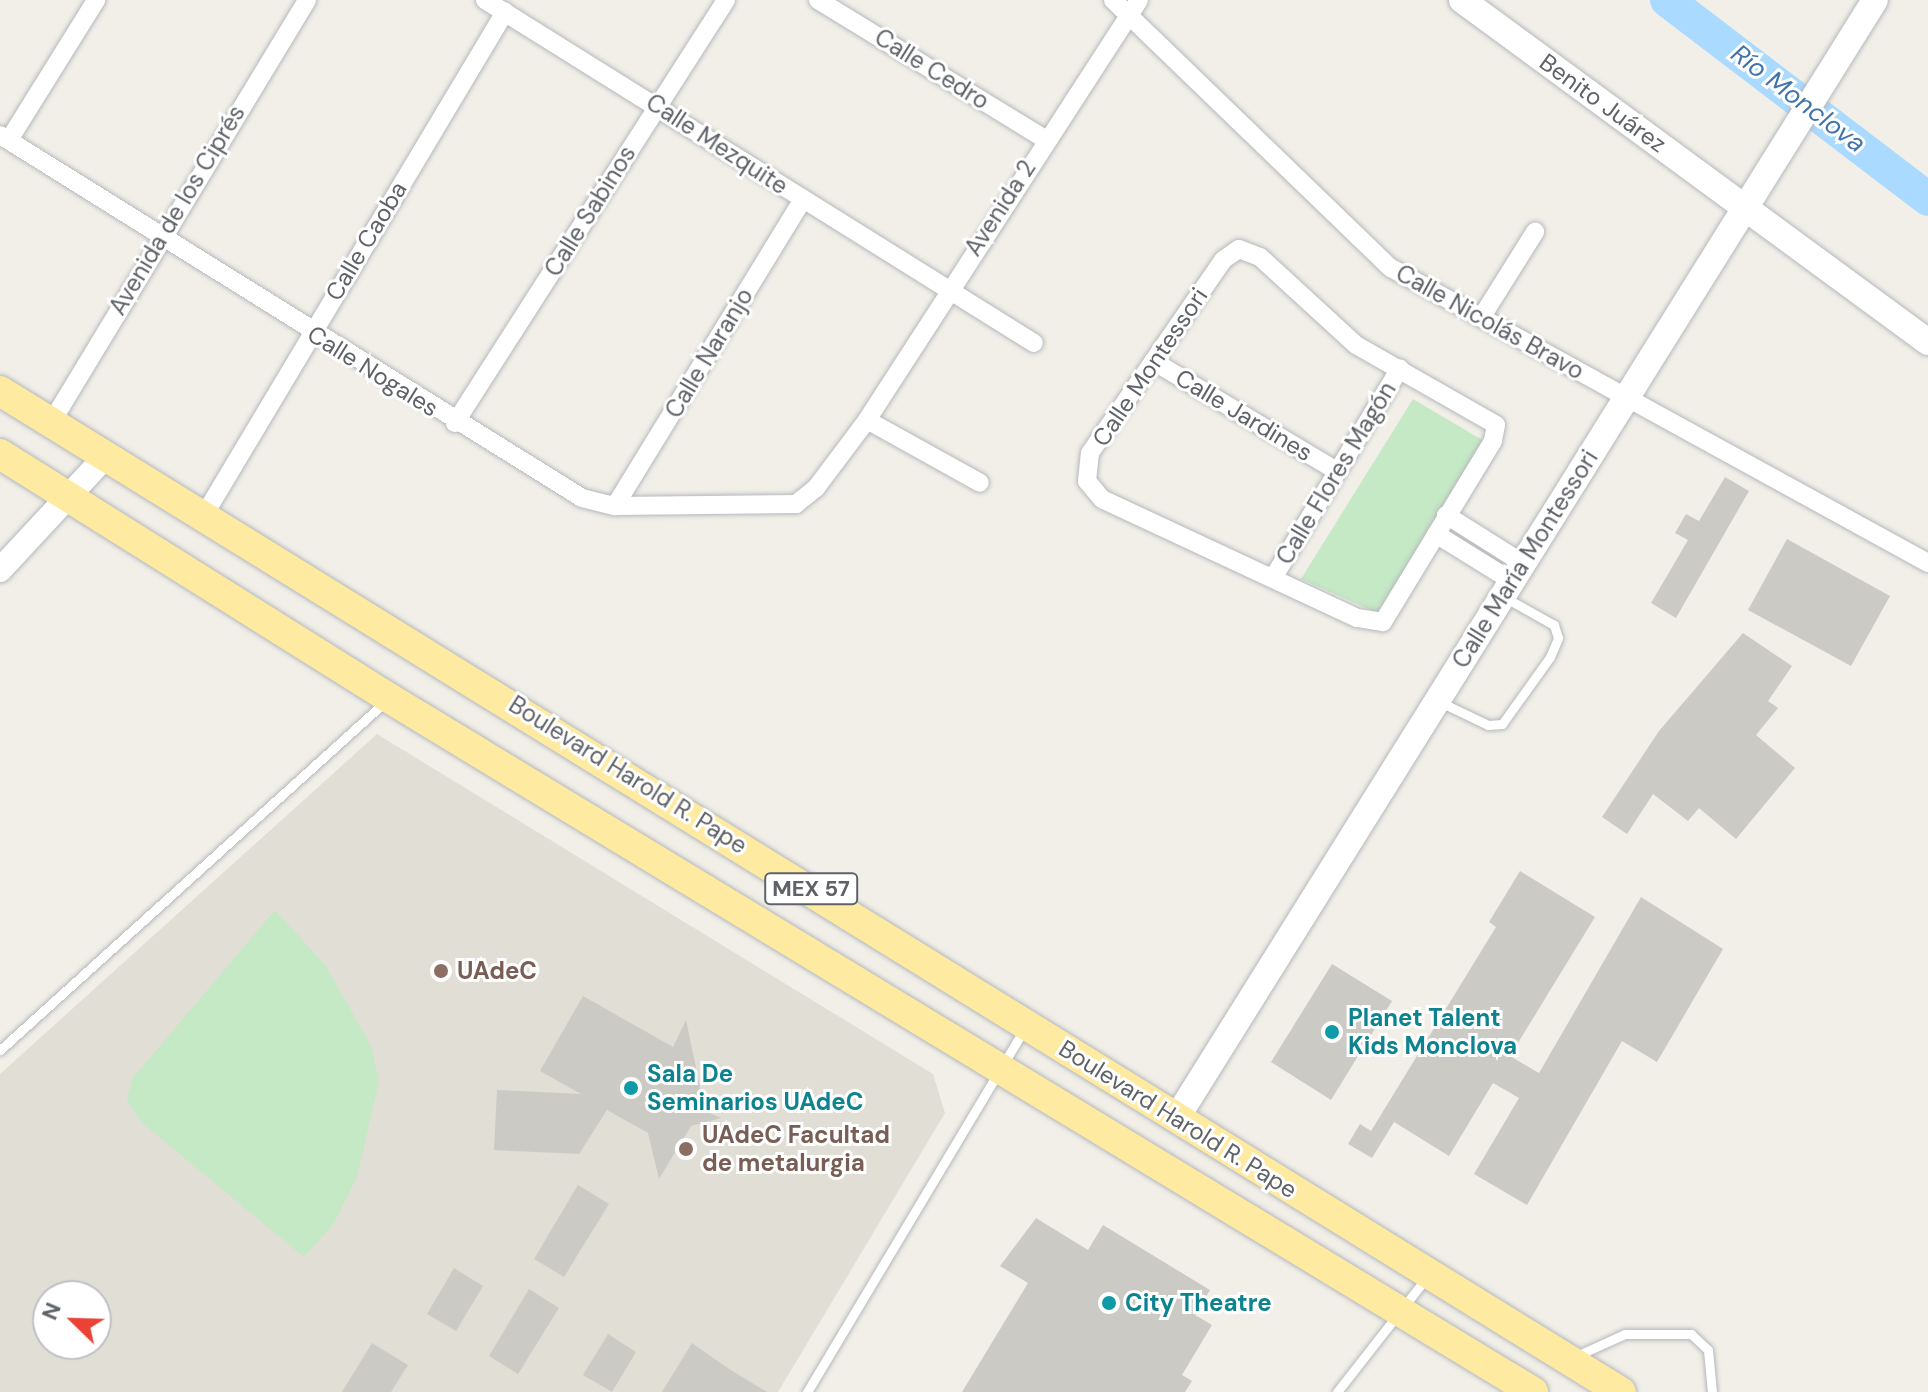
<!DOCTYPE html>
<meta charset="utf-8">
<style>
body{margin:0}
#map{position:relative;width:1928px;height:1392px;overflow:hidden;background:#f1efe8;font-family:"DM Sans",sans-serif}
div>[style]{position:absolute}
.education>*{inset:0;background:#e1ded6}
.green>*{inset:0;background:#c5e8c5}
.river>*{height:34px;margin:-17px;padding:0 17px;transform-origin:17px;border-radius:17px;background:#aadaff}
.building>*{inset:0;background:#cccac5}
.roads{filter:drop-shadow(0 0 2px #b5b8bc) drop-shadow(0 0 2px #b5b8bc)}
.service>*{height:9px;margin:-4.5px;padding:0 4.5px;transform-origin:4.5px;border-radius:4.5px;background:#fff}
.minor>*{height:18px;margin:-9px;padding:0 9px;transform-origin:9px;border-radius:9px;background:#fff}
.tertiary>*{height:24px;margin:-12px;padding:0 12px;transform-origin:12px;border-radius:12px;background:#fff}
.secondary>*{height:26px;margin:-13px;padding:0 13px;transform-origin:13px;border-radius:13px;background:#fff}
.trunk>*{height:30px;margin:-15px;padding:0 15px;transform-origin:15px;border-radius:15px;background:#feeaa1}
.dots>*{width:22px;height:22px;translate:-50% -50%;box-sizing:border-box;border:4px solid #fff;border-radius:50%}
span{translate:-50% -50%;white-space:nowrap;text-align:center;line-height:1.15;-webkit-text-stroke:6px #fff;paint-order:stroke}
.shield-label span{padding:2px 6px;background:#fff;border:2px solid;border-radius:6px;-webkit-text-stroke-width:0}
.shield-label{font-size:22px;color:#5f6368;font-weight:700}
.street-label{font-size:24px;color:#5f6368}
.education-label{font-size:24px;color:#785e54;font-weight:700}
.left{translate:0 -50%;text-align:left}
.culture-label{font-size:24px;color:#0d838f;font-weight:700}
.water-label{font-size:26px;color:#4174aa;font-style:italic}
.north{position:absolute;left:32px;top:1280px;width:80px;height:80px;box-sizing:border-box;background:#fff;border:2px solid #bfc1c3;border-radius:50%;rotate:293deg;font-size:22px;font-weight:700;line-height:32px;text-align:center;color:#5f6368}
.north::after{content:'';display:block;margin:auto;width:28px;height:36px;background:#ea4335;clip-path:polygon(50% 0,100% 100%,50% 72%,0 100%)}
</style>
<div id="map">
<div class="education">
<div style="clip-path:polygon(evenodd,377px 734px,933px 1074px,945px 1113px,778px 1392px,0 1392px,0 1074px,377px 734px,48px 1296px,96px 1296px,96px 1344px,48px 1344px,48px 1296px)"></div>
</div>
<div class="green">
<div style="clip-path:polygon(1413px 399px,1489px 444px,1382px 615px,1301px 579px)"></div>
<div style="clip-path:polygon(275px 910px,326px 966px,371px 1046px,379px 1081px,357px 1177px,334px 1223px,304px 1257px,142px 1123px,127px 1101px,132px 1079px)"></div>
</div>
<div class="river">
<div style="left:1667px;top:0;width:328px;rotate:37.3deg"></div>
</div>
<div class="building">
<div style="clip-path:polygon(1725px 477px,1749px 491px,1676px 618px,1651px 603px,1688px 540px,1675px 533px,1686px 514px,1699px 521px)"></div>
<div style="clip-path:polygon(1787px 539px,1890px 596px,1851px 666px,1748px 610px)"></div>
<div style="clip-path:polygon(1743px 633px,1792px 666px,1768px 701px,1778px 708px,1756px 735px,1795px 768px,1736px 839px,1699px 808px,1688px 821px,1653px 794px,1627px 834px,1602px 817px,1659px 731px)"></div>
<div style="clip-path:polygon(1520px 871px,1595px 917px,1510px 1056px,1539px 1073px,1641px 897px,1723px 949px,1657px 1062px,1622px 1041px,1527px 1205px,1474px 1174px,1519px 1098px,1493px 1083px,1449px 1156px,1394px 1122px,1372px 1158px,1348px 1144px,1360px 1124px,1371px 1131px,1496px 927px,1489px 922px)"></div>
<div style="clip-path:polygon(1332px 964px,1392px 1001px,1331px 1100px,1271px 1062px)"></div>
<div style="clip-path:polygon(583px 996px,673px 1047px,686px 1020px,705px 1111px,721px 1118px,691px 1126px,659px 1179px,648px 1133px,607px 1110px,579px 1154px,494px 1150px,497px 1090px,581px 1094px,540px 1071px)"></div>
<div style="clip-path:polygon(578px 1185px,609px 1204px,564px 1277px,534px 1259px)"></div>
<div style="clip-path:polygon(1036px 1218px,1088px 1250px,1103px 1225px,1210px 1290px,1195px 1315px,1212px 1325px,1182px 1375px,1192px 1381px,1185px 1392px,962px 1392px,1028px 1283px,1000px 1266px)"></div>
<div style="clip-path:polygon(454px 1268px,483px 1286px,456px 1331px,427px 1314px)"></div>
<div style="clip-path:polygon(529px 1289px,559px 1308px,518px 1374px,489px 1356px)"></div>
<div style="clip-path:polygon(608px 1334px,636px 1352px,612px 1392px,583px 1375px)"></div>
<div style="clip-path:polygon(372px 1343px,408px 1365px,391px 1392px,342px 1392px)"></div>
<div style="clip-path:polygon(692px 1343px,726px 1367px,767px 1392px,662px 1392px)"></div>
</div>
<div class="roads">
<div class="service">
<div style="left:1440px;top:702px;width:53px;rotate:25.6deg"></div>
<div style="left:1488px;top:725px;width:14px;rotate:-4deg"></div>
<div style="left:1502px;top:724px;width:82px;rotate:-54.4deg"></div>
<div style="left:1550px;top:657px;width:21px;rotate:-67deg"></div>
<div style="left:1558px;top:638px;width:14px;rotate:-107deg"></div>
<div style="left:1554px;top:625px;width:57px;rotate:-150.8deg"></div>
<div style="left:0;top:1050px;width:520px;rotate:-42.12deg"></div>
<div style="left:1574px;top:1357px;width:56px;rotate:-24.3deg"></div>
<div style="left:1625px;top:1334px;width:66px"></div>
<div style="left:1691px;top:1334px;width:23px;rotate:43deg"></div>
<div style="left:1708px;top:1350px;width:42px;rotate:84.6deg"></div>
<div style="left:807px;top:1392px;width:424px;rotate:-59.1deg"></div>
<div style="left:1337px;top:1392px;width:145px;rotate:-52deg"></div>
</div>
<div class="minor">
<div style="left:485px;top:0;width:647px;rotate:32deg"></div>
<div style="left:818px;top:0;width:266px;rotate:31.5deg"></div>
<div style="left:1113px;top:0;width:386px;rotate:44deg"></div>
<div style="left:1391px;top:268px;width:613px;rotate:28.78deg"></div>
<div style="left:0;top:135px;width:686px;rotate:31.95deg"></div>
<div style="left:582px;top:498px;width:34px;rotate:14deg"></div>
<div style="left:615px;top:506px;width:181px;rotate:-0.6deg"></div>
<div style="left:796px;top:504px;width:26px;rotate:-39deg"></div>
<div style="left:816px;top:488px;width:85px;rotate:-53.1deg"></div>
<div style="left:867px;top:420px;width:500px;rotate:-57.07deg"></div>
<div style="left:9px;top:140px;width:165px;rotate:-58.1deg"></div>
<div style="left:1239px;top:249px;width:22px;rotate:21deg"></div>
<div style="left:1260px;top:257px;width:130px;rotate:42.5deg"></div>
<div style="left:1356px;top:345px;width:161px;rotate:29.7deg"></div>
<div style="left:1496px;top:425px;width:16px;rotate:101deg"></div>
<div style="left:1493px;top:441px;width:212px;rotate:121.3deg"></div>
<div style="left:1383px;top:622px;width:26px;rotate:-171deg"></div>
<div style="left:1357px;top:618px;width:281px;rotate:-155deg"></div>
<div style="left:1102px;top:499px;width:23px;rotate:-130deg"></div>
<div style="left:1087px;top:481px;width:28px;rotate:-84deg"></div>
<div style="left:1090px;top:453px;width:234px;rotate:-55.4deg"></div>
<div style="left:1223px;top:260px;width:19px;rotate:-35deg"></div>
<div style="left:1481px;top:318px;width:102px;rotate:-57.9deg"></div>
<div style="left:1153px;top:361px;width:212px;rotate:30.9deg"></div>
<div style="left:867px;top:420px;width:129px;rotate:29.1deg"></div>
<div style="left:51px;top:423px;width:494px;rotate:-58.8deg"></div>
<div style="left:455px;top:423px;width:502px;rotate:-57.35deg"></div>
<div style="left:615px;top:506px;width:360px;rotate:-58.5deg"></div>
<div style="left:206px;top:512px;width:583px;rotate:-59.12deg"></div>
<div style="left:1446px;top:515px;width:89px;rotate:32.1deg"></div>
<div style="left:1436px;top:534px;width:87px;rotate:31.9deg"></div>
<div style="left:1273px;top:578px;width:245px;rotate:-58.8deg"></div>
</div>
<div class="tertiary">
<div style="left:0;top:570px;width:154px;rotate:-47.1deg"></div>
</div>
<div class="secondary">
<div style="left:1462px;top:0;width:578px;rotate:36.28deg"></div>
<div style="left:1176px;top:1119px;width:1319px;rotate:-58.01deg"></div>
</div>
<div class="trunk">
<div style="left:0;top:391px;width:1905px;rotate:31.7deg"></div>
<div style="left:0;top:454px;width:459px;rotate:32.1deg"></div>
<div style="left:389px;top:698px;width:1338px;rotate:31.24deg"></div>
</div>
</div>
<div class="dots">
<div style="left:441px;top:971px;background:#8d6e63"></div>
<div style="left:1332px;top:1032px;background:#0f9aa8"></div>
<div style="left:631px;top:1088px;background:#0f9aa8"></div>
<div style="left:686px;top:1149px;background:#8d6e63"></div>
<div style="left:1109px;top:1303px;background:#0f9aa8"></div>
</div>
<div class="shield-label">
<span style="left:811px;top:889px">MEX 57</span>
</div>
<div class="street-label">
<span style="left:932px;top:69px;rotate:32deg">Calle Cedro</span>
<span style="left:1603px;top:103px;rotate:36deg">Benito Juárez</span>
<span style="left:717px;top:144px;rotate:33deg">Calle Mezquite</span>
<span style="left:1000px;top:208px;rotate:-57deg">Avenida 2</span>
<span style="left:177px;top:210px;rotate:-59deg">Avenida de los Ciprés</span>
<span style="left:590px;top:211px;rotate:-58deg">Calle Sabinos</span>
<span style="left:366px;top:241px;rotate:-59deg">Calle Caoba</span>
<span style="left:1490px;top:322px;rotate:29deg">Calle Nicolás Bravo</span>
<span style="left:709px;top:353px;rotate:-59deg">Calle Naranjo</span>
<span style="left:1150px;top:367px;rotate:-56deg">Calle Montessori</span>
<span style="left:373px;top:371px;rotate:32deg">Calle Nogales</span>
<span style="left:1244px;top:415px;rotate:31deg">Calle Jardines</span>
<span style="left:1336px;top:473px;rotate:-59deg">Calle Flores Magón</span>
<span style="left:1525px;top:559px;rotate:-58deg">Calle María Montessori</span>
<span style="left:628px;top:775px;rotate:32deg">Boulevard Harold R. Pape</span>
<span style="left:1178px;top:1119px;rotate:32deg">Boulevard Harold R. Pape</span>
</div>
<div class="education-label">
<span class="left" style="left:457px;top:971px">UAdeC</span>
<span class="left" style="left:702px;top:1149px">UAdeC Facultad<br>de metalurgia</span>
</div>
<div class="culture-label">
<span class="left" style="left:1348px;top:1032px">Planet Talent<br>Kids Monclova</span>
<span class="left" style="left:647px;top:1088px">Sala De<br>Seminarios UAdeC</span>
<span class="left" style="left:1125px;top:1303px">City Theatre</span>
</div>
<div class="water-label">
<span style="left:1798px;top:99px;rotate:37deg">Río Monclova</span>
</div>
<div class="north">N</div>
</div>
